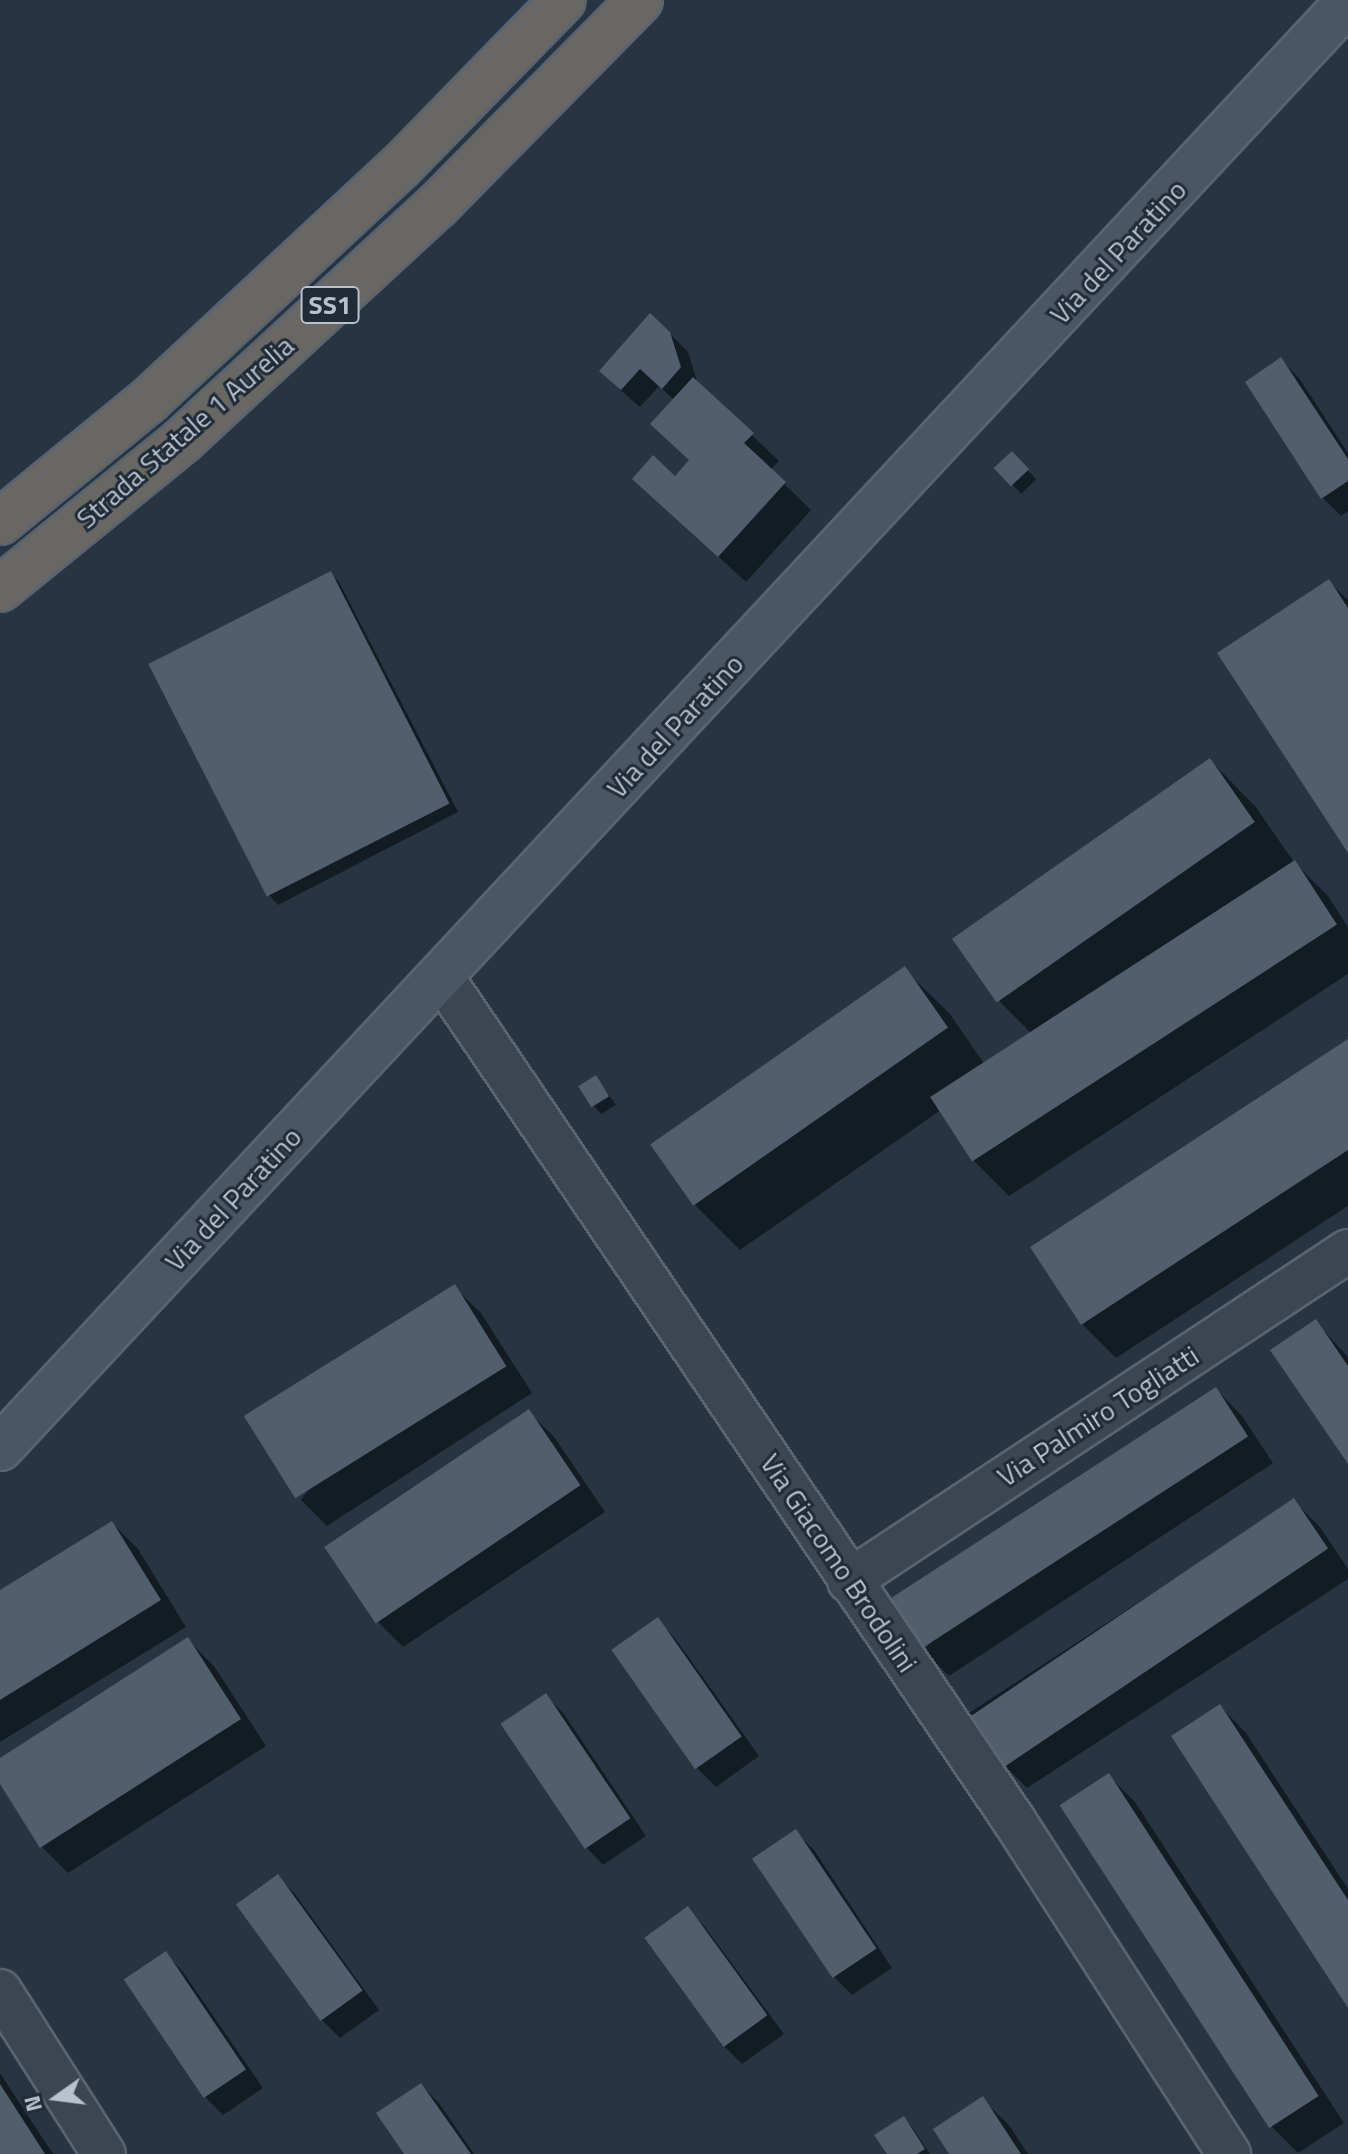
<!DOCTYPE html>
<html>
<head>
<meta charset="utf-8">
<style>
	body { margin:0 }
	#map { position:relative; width:1348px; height:2154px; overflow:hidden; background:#273542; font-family:"Titillium Web",sans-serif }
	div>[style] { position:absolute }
	.shadow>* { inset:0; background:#0007; transform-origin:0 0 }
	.building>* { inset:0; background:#505e6d; transform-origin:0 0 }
	.roads { filter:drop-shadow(2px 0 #59646f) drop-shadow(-2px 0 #59646f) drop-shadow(0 2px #59646f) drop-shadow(0 -2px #59646f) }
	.minor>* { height:42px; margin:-21px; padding:0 21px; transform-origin:21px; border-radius:21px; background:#3b4652 }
	.secondary>* { height:44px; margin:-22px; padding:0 22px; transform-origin:22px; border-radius:22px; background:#495664 }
	.trunk>* { height:44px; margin:-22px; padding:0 22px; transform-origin:22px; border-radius:22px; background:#686764 }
	span { translate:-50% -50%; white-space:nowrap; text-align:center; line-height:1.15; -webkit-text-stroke:6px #202b37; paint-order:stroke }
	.shield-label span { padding:2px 6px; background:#202b37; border:2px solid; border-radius:6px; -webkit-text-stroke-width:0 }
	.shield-label { font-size:26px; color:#b8c1cc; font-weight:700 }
	.street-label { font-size:28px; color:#b8c1cc }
	.north { position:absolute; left:16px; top:2058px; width:80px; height:80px; -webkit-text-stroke:6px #202b37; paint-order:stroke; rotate:256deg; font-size:22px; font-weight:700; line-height:32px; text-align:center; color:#b8c1cc }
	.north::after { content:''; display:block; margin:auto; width:28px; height:36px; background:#b8c1cc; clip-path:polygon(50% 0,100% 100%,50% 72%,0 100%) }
</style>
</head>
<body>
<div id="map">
	<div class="shadow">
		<i style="clip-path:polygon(669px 333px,688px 352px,698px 384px,779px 461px,770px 470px,811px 510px,746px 582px,662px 505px,675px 478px,690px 461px,674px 400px,659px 386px,640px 407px,619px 389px)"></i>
		<i style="clip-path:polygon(1281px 360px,1299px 378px,1348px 453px,1348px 511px,1341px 516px,1323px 498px,1248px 382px)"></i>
		<i style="left:1012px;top:454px;width:35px;height:21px;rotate:46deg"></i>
		<i style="clip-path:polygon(330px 573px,339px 582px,458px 812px,278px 905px,270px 896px,151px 666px)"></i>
		<i style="clip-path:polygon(1329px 582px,1348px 600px,1348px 849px)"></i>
		<i style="clip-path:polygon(1210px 760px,1255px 806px,1294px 862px,1328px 896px,1348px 927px,1348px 974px,1009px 1196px,975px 1162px,941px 1110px,740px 1250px,695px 1205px,653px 1144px,904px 969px,950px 1014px,985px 1065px,1032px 1034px,999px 1001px)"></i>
		<i style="clip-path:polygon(1348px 1042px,1348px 1206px,1116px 1358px,1082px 1324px)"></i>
		<i style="clip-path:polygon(596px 1077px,616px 1105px,601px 1114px,593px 1105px)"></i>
		<i style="clip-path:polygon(454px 1287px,481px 1313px,532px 1393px,327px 1526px,301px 1500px)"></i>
		<i style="clip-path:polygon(1316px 1322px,1348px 1357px,1348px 1460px)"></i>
		<i style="clip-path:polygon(1216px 1389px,1242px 1416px,1273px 1463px,949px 1676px,923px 1650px)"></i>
		<i style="clip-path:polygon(529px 1412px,555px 1438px,605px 1512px,403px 1647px,377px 1621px)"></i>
		<i style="clip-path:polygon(1294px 1501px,1320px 1527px,1348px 1569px,1348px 1579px,1027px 1788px,1001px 1762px,969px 1713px)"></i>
		<i style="clip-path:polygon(112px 1523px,138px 1549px,186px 1627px,0 1742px,0 1592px)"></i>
		<i style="clip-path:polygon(657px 1620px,675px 1638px,759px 1756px,716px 1787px,698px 1769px)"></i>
		<i style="clip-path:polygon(188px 1640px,214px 1666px,266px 1746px,68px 1873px,42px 1847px,0 1781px,0 1760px)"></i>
		<i style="clip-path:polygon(546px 1696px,564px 1714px,646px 1836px,603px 1865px,586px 1847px)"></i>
		<i style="clip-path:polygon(1220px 1706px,1246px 1733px,1348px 1889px,1348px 2004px)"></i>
		<i style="clip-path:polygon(1109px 1776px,1135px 1802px,1344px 2123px,1298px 2153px,1272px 2127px,1063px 1806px)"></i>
		<i style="clip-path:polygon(796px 1832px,814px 1850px,892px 1968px,852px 1995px,834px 1977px,755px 1859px)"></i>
		<i style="clip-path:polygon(277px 1876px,295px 1894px,379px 2010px,340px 2038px,322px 2020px)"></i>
		<i style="clip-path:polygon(687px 1909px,705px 1927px,784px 2034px,742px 2064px,724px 2046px,647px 1939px)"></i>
		<i style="clip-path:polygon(166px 1954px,183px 1972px,263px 2088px,223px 2115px,205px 2097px)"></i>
		<i style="clip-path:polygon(0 2073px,53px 2154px,0 2154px)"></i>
		<i style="clip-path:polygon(421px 2085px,439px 2103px,474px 2154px,407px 2154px)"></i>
		<i style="clip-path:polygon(982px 2099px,1009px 2125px,1028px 2154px,952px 2154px)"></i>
		<i style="clip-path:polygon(903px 2119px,912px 2127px,930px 2154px,889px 2154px)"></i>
	</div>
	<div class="building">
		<i style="clip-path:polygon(650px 313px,670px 332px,681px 367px,662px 389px,640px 369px,621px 390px,599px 371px)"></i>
		<i style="clip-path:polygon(1281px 357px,1348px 459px,1348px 481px,1321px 499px,1245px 382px)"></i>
		<i style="clip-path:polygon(693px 377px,754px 433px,744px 443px,786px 482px,718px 557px,632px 479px,653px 455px,675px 476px,689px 460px,650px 424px)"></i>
		<i style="left:1012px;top:451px;width:25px;height:25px;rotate:47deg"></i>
		<i style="left:331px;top:571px;width:261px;height:205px;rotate:63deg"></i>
		<i style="clip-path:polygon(1329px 579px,1348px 608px,1348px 853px,1217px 653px)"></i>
		<i style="left:1210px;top:758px;width:78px;height:315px;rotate:55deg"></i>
		<i style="left:1295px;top:860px;width:77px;height:435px;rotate:57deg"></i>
		<i style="left:905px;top:966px;width:75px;height:311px;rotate:55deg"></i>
		<i style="clip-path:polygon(1348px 1039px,1348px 1150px,1081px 1325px,1030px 1247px)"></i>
		<i style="left:596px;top:1075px;width:25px;height:21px;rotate:58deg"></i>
		<i style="left:455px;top:1284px;width:97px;height:249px;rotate:58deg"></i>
		<i style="clip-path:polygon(1316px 1319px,1348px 1366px,1348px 1464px,1270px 1350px)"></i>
		<i style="left:1216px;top:1387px;width:59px;height:392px;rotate:57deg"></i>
		<i style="left:529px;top:1409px;width:92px;height:247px;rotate:56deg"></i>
		<i style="left:1294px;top:1498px;width:61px;height:392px;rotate:56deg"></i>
		<i style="clip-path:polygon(112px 1521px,161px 1600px,0 1700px,0 1590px)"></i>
		<i style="left:658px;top:1617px;width:146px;height:57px;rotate:55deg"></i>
		<i style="clip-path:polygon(188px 1637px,241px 1719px,40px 1848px,0 1784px,0 1758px)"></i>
		<i style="left:546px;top:1693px;width:151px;height:55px;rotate:56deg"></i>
		<i style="clip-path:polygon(1220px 1704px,1348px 1900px,1348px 2008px,1171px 1736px)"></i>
		<i style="left:1109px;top:1773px;width:385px;height:59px;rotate:57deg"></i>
		<i style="left:796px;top:1829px;width:144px;height:53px;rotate:56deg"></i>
		<i style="left:278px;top:1874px;width:144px;height:52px;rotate:54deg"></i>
		<i style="left:688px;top:1906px;width:135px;height:54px;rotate:54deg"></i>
		<i style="left:166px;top:1951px;width:143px;height:51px;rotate:56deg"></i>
		<i style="clip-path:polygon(421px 2083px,471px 2154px,404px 2154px,376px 2113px)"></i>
		<i style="clip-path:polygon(0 2084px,45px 2154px,0 2154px)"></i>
		<i style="clip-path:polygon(983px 2096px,1021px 2154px,949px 2154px,933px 2129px)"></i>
		<i style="clip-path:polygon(904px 2116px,925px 2149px,917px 2154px,887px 2154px,874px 2135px)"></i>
	</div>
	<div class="roads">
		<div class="minor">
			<i style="left:441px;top:976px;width:1022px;rotate:55.84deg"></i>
			<i style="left:1015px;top:1822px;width:395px;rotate:57.2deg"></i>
			<i style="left:849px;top:1581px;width:598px;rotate:-33.48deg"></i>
			<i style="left:0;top:1991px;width:193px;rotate:57.5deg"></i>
		</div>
		<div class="secondary">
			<i style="left:0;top:1448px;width:1977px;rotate:-47.01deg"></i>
		</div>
		<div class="trunk">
			<i style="left:0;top:522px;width:193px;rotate:-39.3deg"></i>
			<i style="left:149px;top:400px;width:342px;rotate:-42.9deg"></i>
			<i style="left:400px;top:167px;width:233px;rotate:-45.7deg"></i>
			<i style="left:0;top:589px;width:235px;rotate:-39.1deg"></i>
			<i style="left:182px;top:441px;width:347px;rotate:-42.7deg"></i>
			<i style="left:437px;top:206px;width:289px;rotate:-45.4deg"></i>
		</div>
	</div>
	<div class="shield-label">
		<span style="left:330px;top:305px">SS1</span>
	</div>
	<div class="street-label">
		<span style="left:1118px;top:252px;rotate:-47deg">Via del Paratino</span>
		<span style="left:185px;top:432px;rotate:-41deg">Strada Statale 1 Aurelia</span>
		<span style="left:675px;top:726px;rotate:-47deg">Via del Paratino</span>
		<span style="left:233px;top:1199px;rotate:-47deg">Via del Paratino</span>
		<span style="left:1098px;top:1416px;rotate:-33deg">Via Palmiro Togliatti</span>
		<span style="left:839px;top:1563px;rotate:56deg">Via Giacomo Brodolini</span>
	</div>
	<div class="north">N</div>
</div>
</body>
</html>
